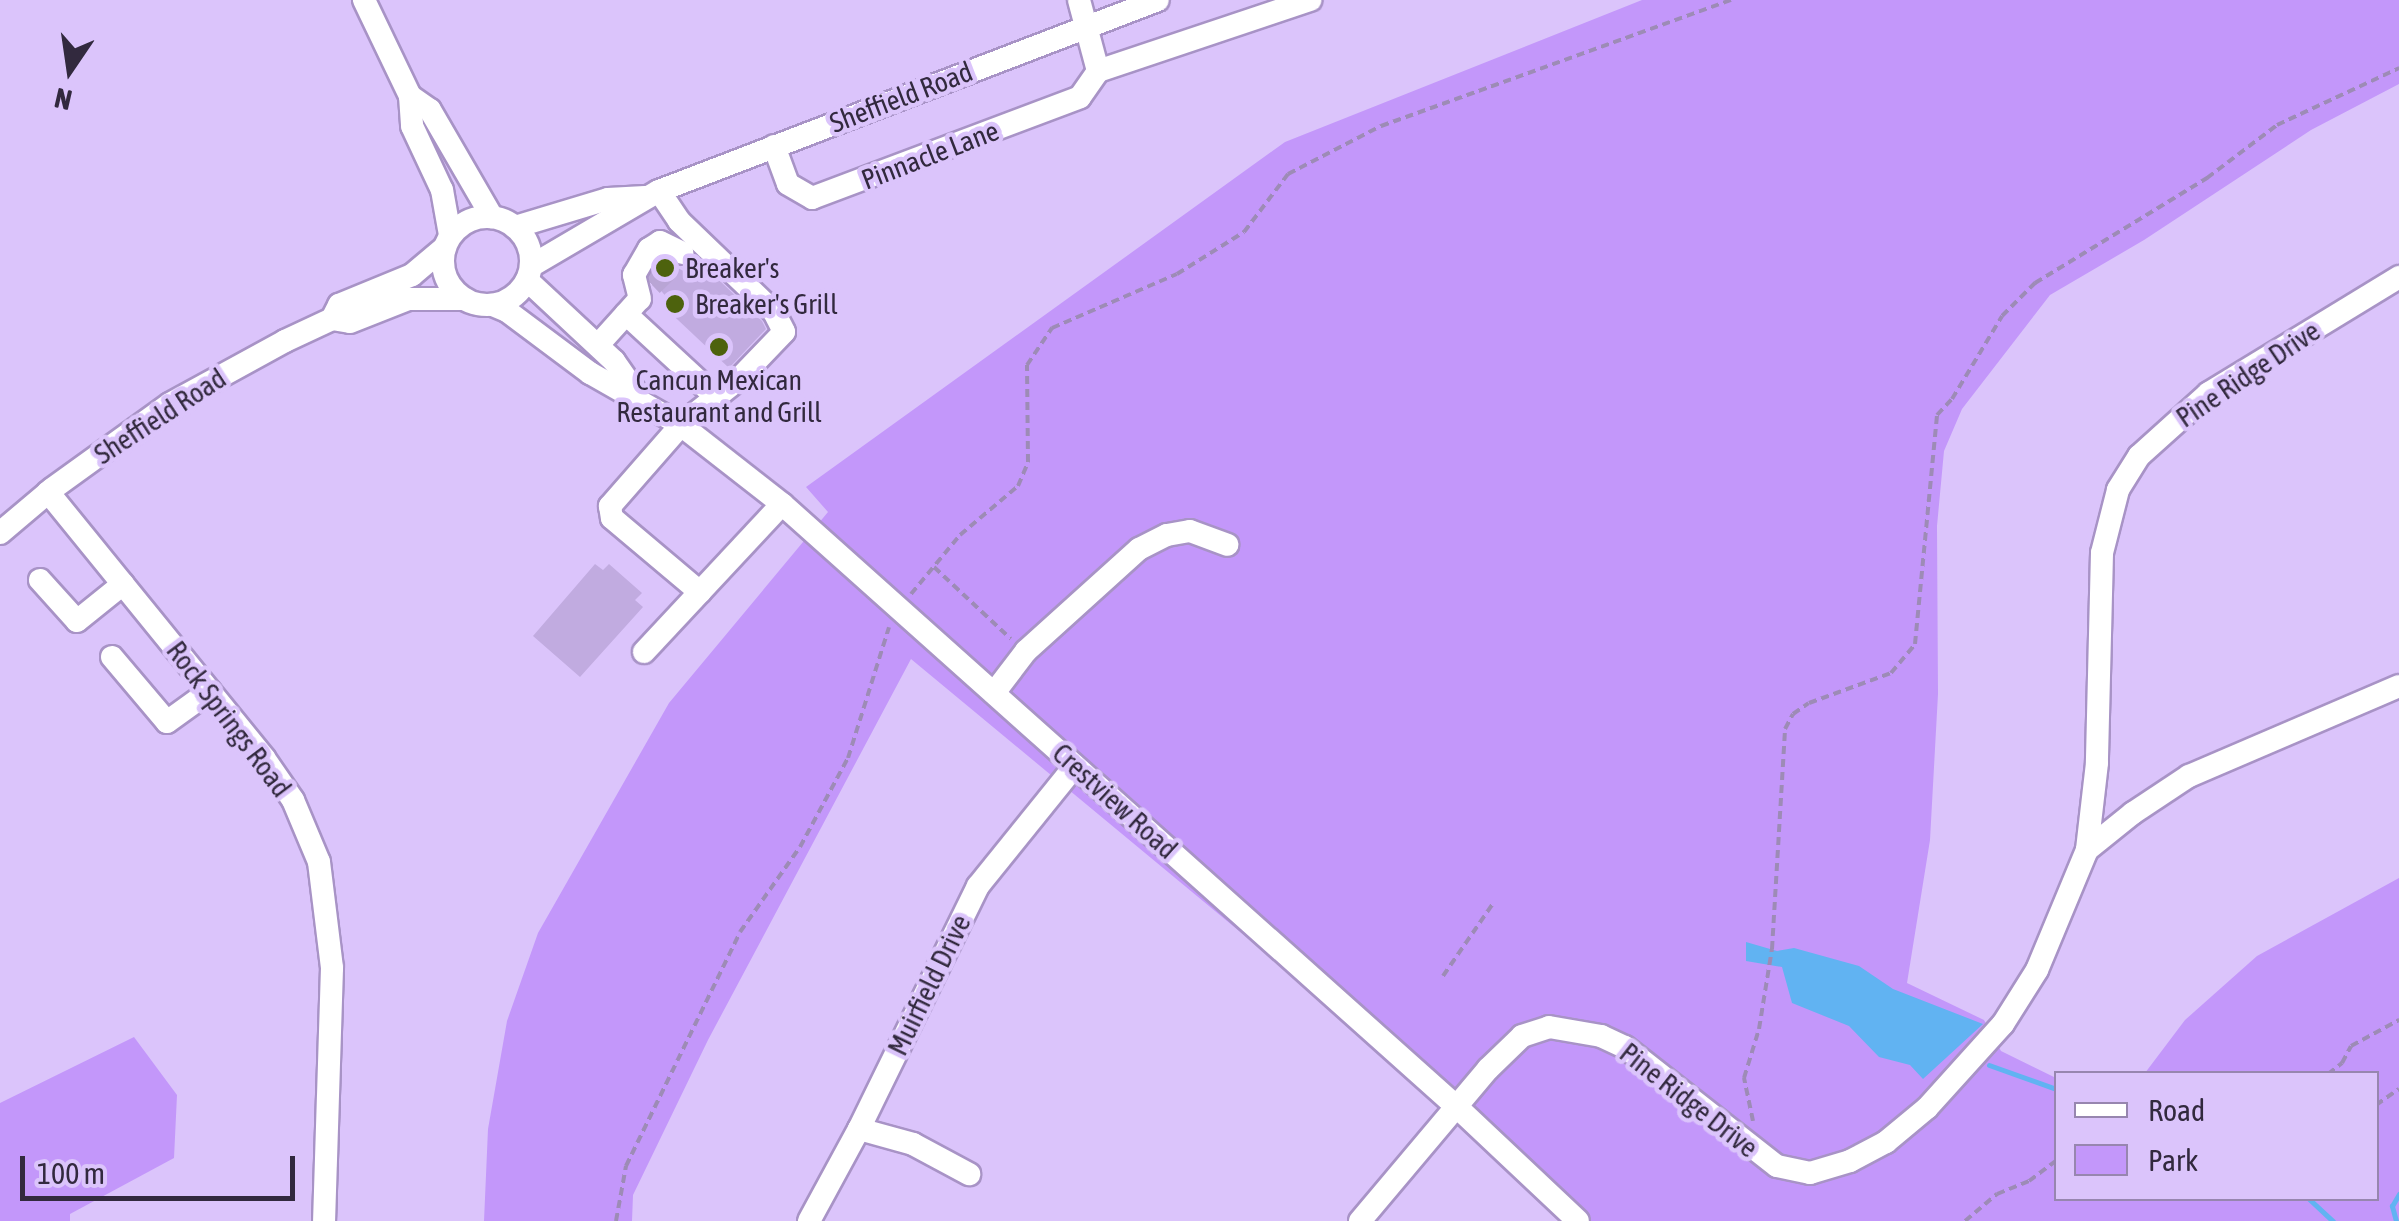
<!DOCTYPE html>
<html>
<head>
<meta charset="utf-8">
<style>
	body { margin:0 }
	#map { position:relative; width:2399px; height:1221px; overflow:hidden; background:#dbc4fb; font-family:"Asap Condensed",sans-serif }
	div>[style] { position:absolute }
	.green>* { inset:0; background:#c397fa }
	.water>* { inset:0; background:#61b3f2 }
	.stream>* { height:5px; margin:-2.5px; padding:0 2.5px; transform-origin:2.5px; border-radius:2.5px; background:#61b3f2 }
	.building>* { inset:0; background:#c1abe0 }
	.minor-tunnel>* { height:22px; margin-top:-11px; transform-origin:0; background:repeating-linear-gradient(90deg,#b9a5d5 0 22px,transparent 0 33px) }
	.path>* { height:4px; margin-top:-2px; transform-origin:0; background:repeating-linear-gradient(90deg,#9d8bb6 0 8px,transparent 0 13px) }
	.roads { filter:drop-shadow(2px 0 #a893c6) drop-shadow(-2px 0 #a893c6) drop-shadow(0 2px #a893c6) drop-shadow(0 -2px #a893c6) }
	.minor>* { height:22px; margin:-11px; padding:0 11px; transform-origin:11px; border-radius:11px; background:#fff }
	.minor>.ring { margin:-11px; padding:0; box-sizing:content-box; background:none; border:22px solid #fff; border-radius:50% }
	.dots>* { width:28px; height:28px; translate:-50% -50%; box-sizing:border-box; border:5px solid #dbc4fb; border-radius:50% }
	span { translate:-50% -50%; white-space:nowrap; text-align:center; line-height:1.15; -webkit-text-stroke:9px #dbc4fb; paint-order:stroke }
	.street-label { font-size:28px; color:#32293e }
	.poi-label { font-size:28px; color:#32293e }
	.left { translate:0 -50%; text-align:left }
	.legend { position:absolute; left:2054px; top:1071px; width:325px; height:130px; box-sizing:border-box; background:#dbc4fb; border:2px solid #9786af; margin:0; padding:12px 18px; list-style:none; font-size:30px; color:#32293e }
	.legend li { display:flex; align-items:center; gap:20px; height:50px }
	.legend b { width:50px; border:2px solid #9786af }
	.north { position:absolute; left:20px; top:20px; width:100px; height:100px; -webkit-text-stroke:8px #dbc4fb; paint-order:stroke; rotate:193deg; font-size:28px; font-weight:700; line-height:40px; text-align:center; color:#32293e }
	.north::after { content:''; display:block; margin:auto; width:35px; height:45px; background:#32293e; clip-path:polygon(50% 0,100% 100%,50% 72%,0 100%) }
	.scale { position:absolute; left:20px; top:1156px; width:275px; height:45px; box-sizing:border-box; border:5px solid #32293e; border-top:0; padding-left:12px; font-size:30px; line-height:35px; white-space:nowrap; color:#32293e; -webkit-text-stroke:8px #dbc4fb; paint-order:stroke }
</style>
</head>
<body>
<div id="map">
	<div class="green">
		<i style="clip-path:polygon(1642px 0,2399px 0,2399px 84px,2311px 130px,2144px 240px,2050px 295px,1962px 409px,1944px 451px,1937px 526px,1938px 694px,1930px 840px,1907px 983px,1984px 1020px,2001px 1051px,2056px 1078px,2056px 1198px,2376px 1198px,2376px 1074px,2145px 1073px,2185px 1020px,2257px 956px,2399px 878px,2399px 1221px,1563px 1221px,1303px 984px,911px 659px,708px 1040px,633px 1195px,632px 1221px,484px 1221px,488px 1129px,507px 1021px,538px 933px,669px 703px,828px 512px,806px 487px,1285px 142px)"></i>
		<i style="clip-path:polygon(134px 1037px,177px 1095px,174px 1158px,70px 1214px,70px 1221px,0 1221px,0 1103px)"></i>
	</div>
	<div class="water">
		<i style="clip-path:polygon(1746px 942px,1777px 951px,1794px 948px,1859px 966px,1893px 989px,1983px 1024px,1923px 1079px,1910px 1065px,1879px 1057px,1849px 1026px,1792px 1003px,1782px 967px,1746px 961px)"></i>
	</div>
	<div class="stream">
		<i style="left:1989px;top:1065px;width:71px;rotate:19.7deg"></i>
		<i style="left:2308px;top:1198px;width:34px;rotate:43deg"></i>
		<i style="left:2396px;top:1221px;width:16px;rotate:-105deg"></i>
		<i style="left:2392px;top:1206px;width:14px;rotate:-60deg"></i>
	</div>
	<div class="building">
		<i style="clip-path:polygon(661px 259px,689px 274px,701px 263px,762px 321px,766px 329px,729px 368px,661px 304px,667px 298px,650px 277px)"></i>
		<i style="clip-path:polygon(595px 564px,603px 570px,609px 564px,642px 593px,635px 600px,643px 607px,580px 677px,533px 636px)"></i>
	</div>
	<div class="minor-tunnel">
		<i style="left:652px;top:285px;width:33px;rotate:-44deg"></i>
	</div>
	<div class="path">
		<i style="left:934px;top:567px;width:105px;rotate:43.1deg"></i>
		<i style="left:911px;top:594px;width:77px;rotate:-50.3deg"></i>
		<i style="left:960px;top:535px;width:76px;rotate:-40.2deg"></i>
		<i style="left:1018px;top:486px;width:26px;rotate:-67deg"></i>
		<i style="left:1028px;top:462px;width:97px;rotate:-90.6deg"></i>
		<i style="left:1027px;top:365px;width:45px;rotate:-56deg"></i>
		<i style="left:1052px;top:328px;width:136px;rotate:-23.4deg"></i>
		<i style="left:1177px;top:274px;width:79px;rotate:-32.1deg"></i>
		<i style="left:1244px;top:232px;width:73px;rotate:-52.8deg"></i>
		<i style="left:1288px;top:174px;width:105px;rotate:-27.3deg"></i>
		<i style="left:1381px;top:126px;width:372px;rotate:-19.8deg"></i>
		<i style="left:1443px;top:976px;width:90px;rotate:-55.4deg"></i>
		<i style="left:2328px;top:1074px;width:18px;rotate:-38deg"></i>
		<i style="left:2342px;top:1063px;width:19px;rotate:-62deg"></i>
		<i style="left:2351px;top:1046px;width:55px;rotate:-28.4deg"></i>
		<i style="left:2376px;top:1105px;width:28px;rotate:-35deg"></i>
		<i style="left:1753px;top:1121px;width:44px;rotate:-101.8deg"></i>
		<i style="left:1744px;top:1078px;width:51px;rotate:-73deg"></i>
		<i style="left:1759px;top:1029px;width:81px;rotate:-80.8deg"></i>
		<i style="left:1772px;top:949px;width:220px;rotate:-86.6deg"></i>
		<i style="left:1785px;top:729px;width:17px;rotate:-62deg"></i>
		<i style="left:1793px;top:714px;width:19px;rotate:-35deg"></i>
		<i style="left:1809px;top:703px;width:87px;rotate:-20.1deg"></i>
		<i style="left:1891px;top:673px;width:38px;rotate:-50deg"></i>
		<i style="left:1915px;top:644px;width:230px;rotate:-84.5deg"></i>
		<i style="left:1937px;top:415px;width:22px;rotate:-47deg"></i>
		<i style="left:1952px;top:399px;width:97px;rotate:-58.9deg"></i>
		<i style="left:2002px;top:316px;width:47px;rotate:-45deg"></i>
		<i style="left:2035px;top:283px;width:202px;rotate:-31.4deg"></i>
		<i style="left:2207px;top:178px;width:88px;rotate:-37.1deg"></i>
		<i style="left:2277px;top:125px;width:135px;rotate:-25deg"></i>
		<i style="left:616px;top:1221px;width:56px;rotate:-79.7deg"></i>
		<i style="left:626px;top:1166px;width:260px;rotate:-64deg"></i>
		<i style="left:740px;top:932px;width:104px;rotate:-54.8deg"></i>
		<i style="left:800px;top:847px;width:101px;rotate:-61.7deg"></i>
		<i style="left:848px;top:758px;width:137px;rotate:-72.6deg"></i>
		<i style="left:1965px;top:1221px;width:42px;rotate:-40.2deg"></i>
		<i style="left:1997px;top:1194px;width:35px;rotate:-22deg"></i>
		<i style="left:2029px;top:1181px;width:34px;rotate:-37deg"></i>
	</div>
	<div class="roads">
		<div class="minor">
			<i style="left:364px;top:0;width:106px;rotate:64.4deg"></i>
			<i style="left:410px;top:96px;width:30px;rotate:86deg"></i>
			<i style="left:412px;top:126px;width:71px;rotate:64.9deg"></i>
			<i style="left:442px;top:190px;width:46px;rotate:79.9deg"></i>
			<i style="left:1098px;top:71px;width:224px;rotate:-18.5deg"></i>
			<i style="left:410px;top:96px;width:24px;rotate:35deg"></i>
			<i style="left:430px;top:110px;width:124px;rotate:59.9deg"></i>
			<i style="left:774px;top:146px;width:40px;rotate:69.8deg"></i>
			<i style="left:788px;top:184px;width:28px;rotate:30deg"></i>
			<i style="left:812px;top:198px;width:286px;rotate:-20.6deg"></i>
			<i style="left:1080px;top:97px;width:32px;rotate:-55deg"></i>
			<i style="left:1098px;top:71px;width:73px;rotate:-105deg"></i>
			<i style="left:659px;top:191px;width:36px;rotate:56deg"></i>
			<i style="left:679px;top:221px;width:132px;rotate:43.8deg"></i>
			<i style="left:774px;top:312px;width:22px;rotate:63deg"></i>
			<i style="left:784px;top:332px;width:65px;rotate:133.8deg"></i>
			<i style="left:739px;top:379px;width:74px;rotate:141.6deg"></i>
			<i style="left:681px;top:425px;width:108px;rotate:131.2deg"></i>
			<i style="left:610px;top:506px;width:12px;rotate:81deg"></i>
			<i style="left:612px;top:518px;width:115px;rotate:40.1deg"></i>
			<i class="ring" style="left:443px;top:217px;width:66px;height:66px"></i>
			<i style="left:515px;top:227px;width:97px;rotate:-16.8deg"></i>
			<i style="left:608px;top:199px;width:37px;rotate:-3deg"></i>
			<i style="left:531px;top:266px;width:148px;rotate:-30.4deg"></i>
			<i style="left:659px;top:191px;width:534px;rotate:-20.95deg"></i>
			<i style="left:2399px;top:277px;width:223px;rotate:148.6deg"></i>
			<i style="left:2209px;top:393px;width:94px;rotate:138deg"></i>
			<i style="left:2139px;top:456px;width:40px;rotate:122deg"></i>
			<i style="left:2118px;top:490px;width:65px;rotate:104.3deg"></i>
			<i style="left:2102px;top:553px;width:210px;rotate:91.4deg"></i>
			<i style="left:2097px;top:763px;width:88px;rotate:96.6deg"></i>
			<i style="left:2087px;top:850px;width:59px;rotate:-38.8deg"></i>
			<i style="left:2133px;top:813px;width:67px;rotate:-33.5deg"></i>
			<i style="left:2189px;top:776px;width:228px;rotate:-23.2deg"></i>
			<i style="left:527px;top:280px;width:119px;rotate:43deg"></i>
			<i style="left:614px;top:361px;width:40px;rotate:55.1deg"></i>
			<i style="left:640px;top:299px;width:25px;rotate:-104deg"></i>
			<i style="left:634px;top:275px;width:30px;rotate:-60deg"></i>
			<i style="left:649px;top:249px;width:13px;rotate:-32deg"></i>
			<i style="left:660px;top:242px;width:25px;rotate:26deg"></i>
			<i style="left:493px;top:305px;width:15px;rotate:23deg"></i>
			<i style="left:507px;top:311px;width:104px;rotate:36.8deg"></i>
			<i style="left:590px;top:373px;width:105px;rotate:29.7deg"></i>
			<i style="left:681px;top:425px;width:128px;rotate:38deg"></i>
			<i style="left:782px;top:504px;width:905px;rotate:41.78deg"></i>
			<i style="left:1457px;top:1107px;width:166px;rotate:43.3deg"></i>
			<i style="left:626px;top:314px;width:122px;rotate:42.7deg"></i>
			<i style="left:332px;top:319px;width:16px;rotate:-63deg"></i>
			<i style="left:339px;top:305px;width:79px;rotate:-22.3deg"></i>
			<i style="left:412px;top:275px;width:42px;rotate:-40.2deg"></i>
			<i style="left:598px;top:345px;width:57px;rotate:-47.9deg"></i>
			<i style="left:48px;top:492px;width:343px;rotate:50.9deg"></i>
			<i style="left:264px;top:758px;width:51px;rotate:55.4deg"></i>
			<i style="left:293px;top:800px;width:67px;rotate:67.2deg"></i>
			<i style="left:319px;top:862px;width:107px;rotate:83deg"></i>
			<i style="left:332px;top:968px;width:253px;rotate:91.8deg"></i>
			<i style="left:0;top:533px;width:68px;rotate:-40.2deg"></i>
			<i style="left:52px;top:489px;width:145px;rotate:-35.8deg"></i>
			<i style="left:170px;top:404px;width:131px;rotate:-28.7deg"></i>
			<i style="left:285px;top:341px;width:52px;rotate:-25.1deg"></i>
			<i style="left:332px;top:319px;width:18px;rotate:9deg"></i>
			<i style="left:350px;top:322px;width:62px;rotate:-21.6deg"></i>
			<i style="left:408px;top:299px;width:56px"></i>
			<i style="left:40px;top:580px;width:55px;rotate:47.9deg"></i>
			<i style="left:77px;top:621px;width:59px;rotate:-38.8deg"></i>
			<i style="left:644px;top:652px;width:202px;rotate:-47deg"></i>
			<i style="left:112px;top:657px;width:85px;rotate:49.8deg"></i>
			<i style="left:167px;top:722px;width:53px;rotate:-35.8deg"></i>
			<i style="left:994px;top:693px;width:53px;rotate:-52.7deg"></i>
			<i style="left:1026px;top:651px;width:152px;rotate:-42.1deg"></i>
			<i style="left:1139px;top:549px;width:31px;rotate:-27deg"></i>
			<i style="left:1167px;top:535px;width:23px;rotate:-10deg"></i>
			<i style="left:1190px;top:531px;width:40px;rotate:20.2deg"></i>
			<i style="left:859px;top:1129px;width:56px;rotate:15.5deg"></i>
			<i style="left:913px;top:1144px;width:64px;rotate:28.2deg"></i>
			<i style="left:809px;top:1221px;width:105px;rotate:-61.5deg"></i>
			<i style="left:859px;top:1129px;width:271px;rotate:-63.9deg"></i>
			<i style="left:978px;top:886px;width:154px;rotate:-51.1deg"></i>
			<i style="left:1360px;top:1221px;width:199px;rotate:-49.9deg"></i>
			<i style="left:1488px;top:1069px;width:47px;rotate:-44.1deg"></i>
			<i style="left:1522px;top:1036px;width:28px;rotate:-18deg"></i>
			<i style="left:1549px;top:1027px;width:53px;rotate:9.8deg"></i>
			<i style="left:1601px;top:1036px;width:26px;rotate:25deg"></i>
			<i style="left:1625px;top:1047px;width:193px;rotate:38.1deg"></i>
			<i style="left:1777px;top:1166px;width:34px;rotate:12deg"></i>
			<i style="left:1810px;top:1173px;width:42px;rotate:-16.7deg"></i>
			<i style="left:1850px;top:1161px;width:41px;rotate:-27.8deg"></i>
			<i style="left:1886px;top:1142px;width:53px;rotate:-39.7deg"></i>
			<i style="left:1927px;top:1108px;width:113px;rotate:-47.9deg"></i>
			<i style="left:2003px;top:1024px;width:64px;rotate:-57.8deg"></i>
			<i style="left:2037px;top:970px;width:130px;rotate:-67.4deg"></i>
		</div>
	</div>
	<div class="dots">
		<i style="left:665px;top:268px;background:#4d620d"></i>
		<i style="left:675px;top:304px;background:#4d620d"></i>
		<i style="left:719px;top:347px;background:#4d620d"></i>
	</div>
	<div class="street-label">
		<span style="left:901px;top:97px;rotate:-21deg">Sheffield Road</span>
		<span style="left:930px;top:155px;rotate:-21deg">Pinnacle Lane</span>
		<span style="left:2248px;top:374px;rotate:-34deg">Pine Ridge Drive</span>
		<span style="left:160px;top:416px;rotate:-33deg">Sheffield Road</span>
		<span style="left:229px;top:719px;rotate:53deg">Rock Springs Road</span>
		<span style="left:1115px;top:801px;rotate:42deg">Crestview Road</span>
		<span style="left:929px;top:985px;rotate:-64deg">Muirfield Drive</span>
		<span style="left:1689px;top:1100px;rotate:38deg">Pine Ridge Drive</span>
	</div>
	<div class="poi-label">
		<span class="left" style="left:685px;top:268px">Breaker's</span>
		<span class="left" style="left:695px;top:304px">Breaker's Grill</span>
		<span style="left:719px;top:396px">Cancun Mexican<br>Restaurant and Grill</span>
	</div>
	<ul class="legend">
	<li><b style="height:12px;background:#fff"></b>Road</li>
	<li><b style="height:28px;background:#c397fa"></b>Park</li>
	</ul>
	<div class="north">N</div>
	<div class="scale">100 m</div>
</div>
</body>
</html>
